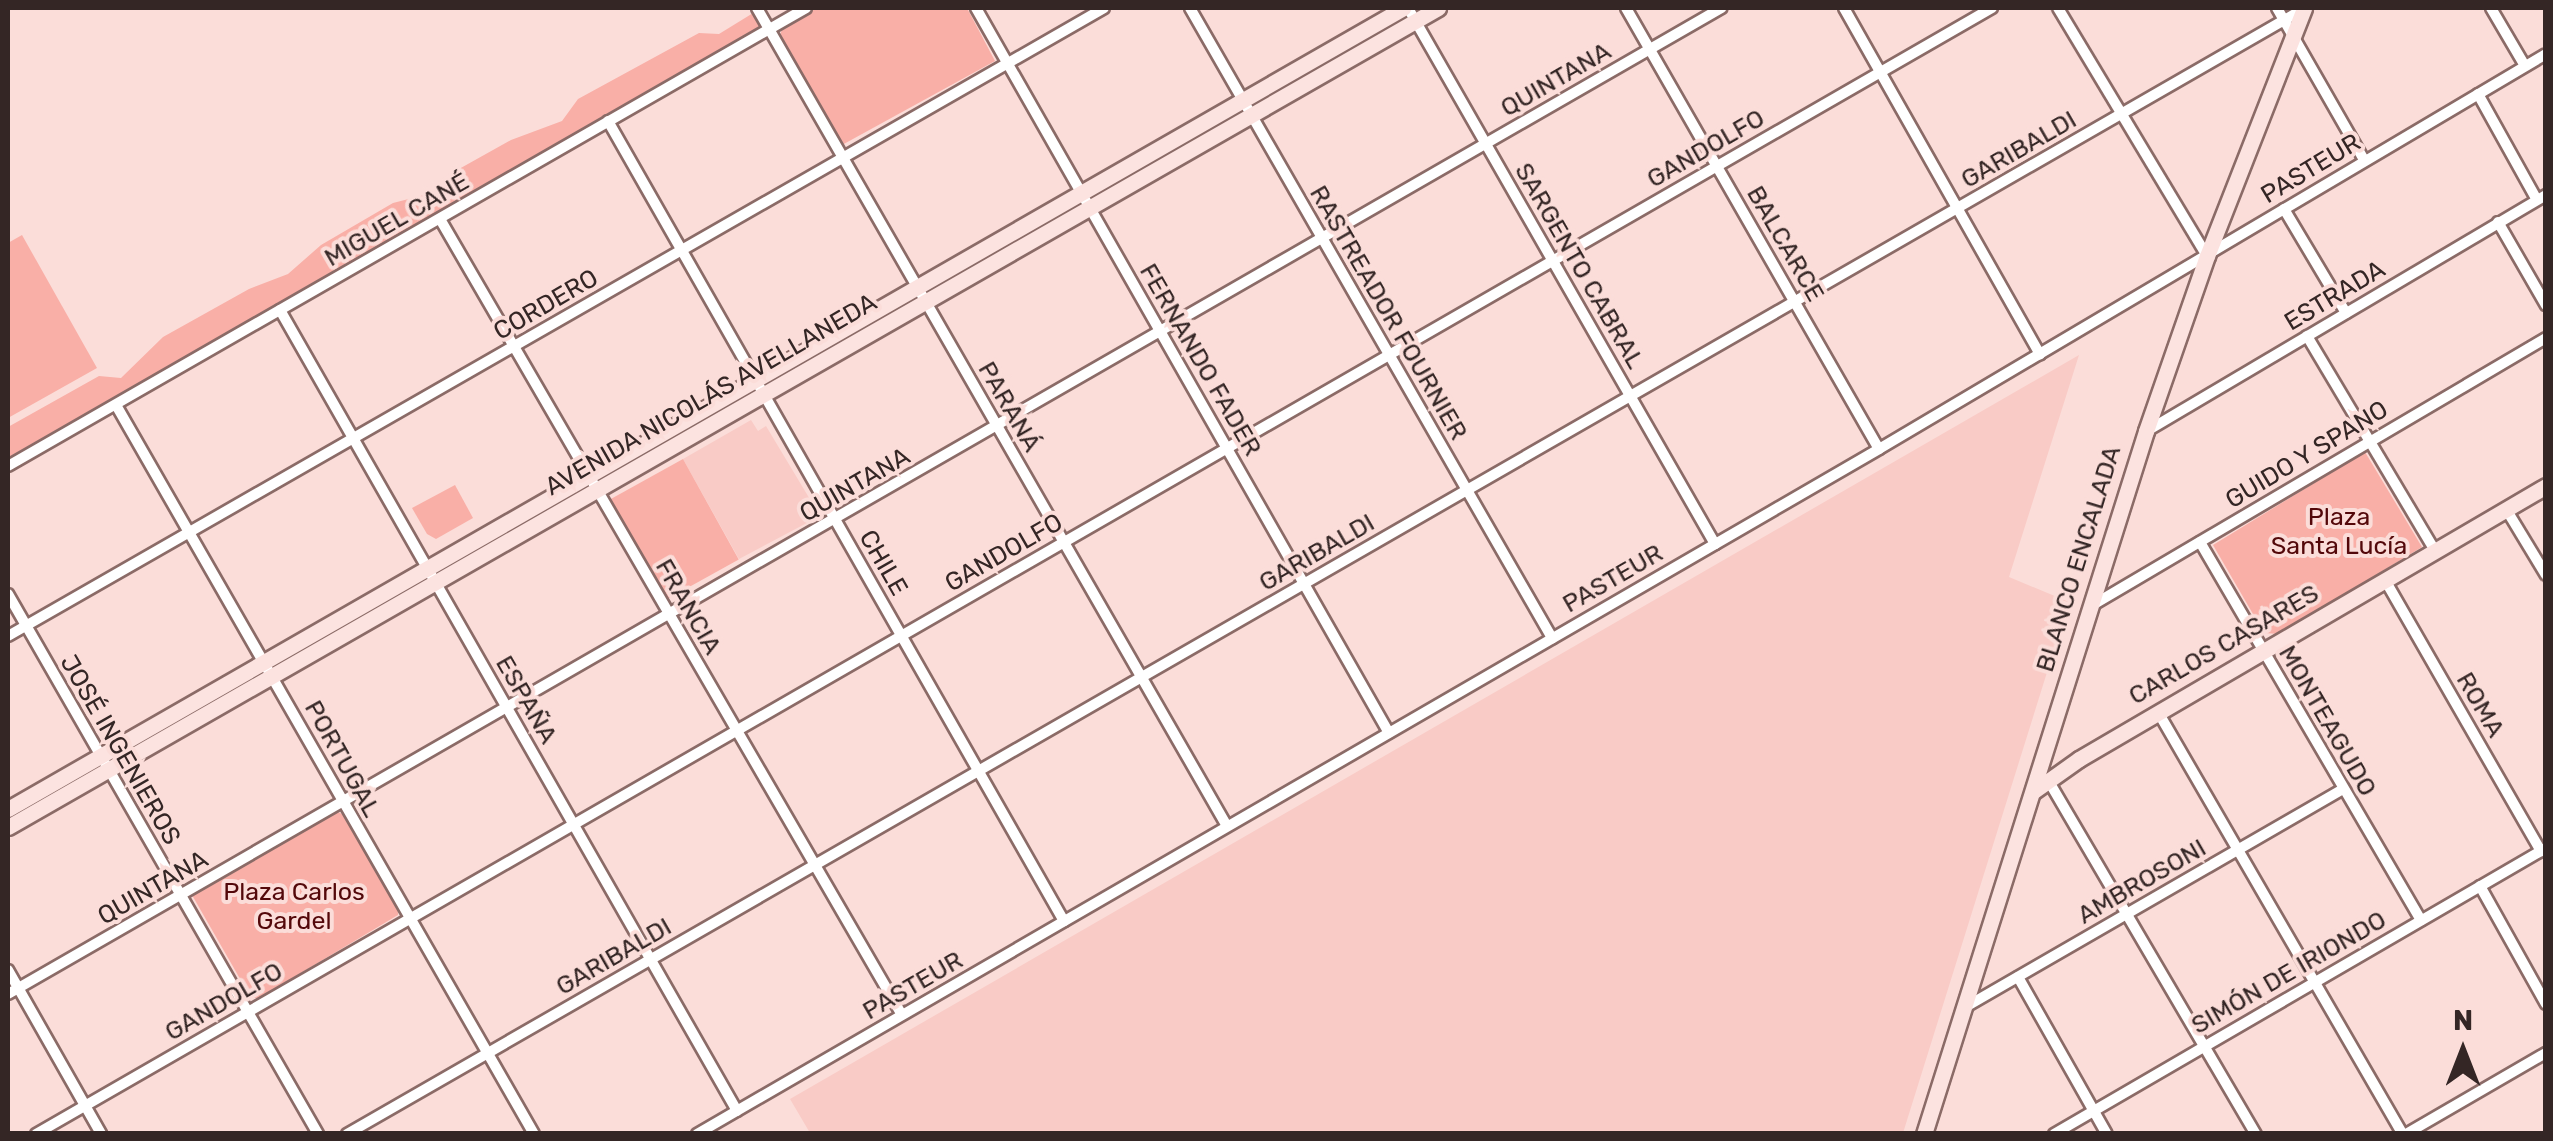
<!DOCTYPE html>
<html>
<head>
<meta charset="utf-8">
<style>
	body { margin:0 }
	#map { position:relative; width:2553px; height:1141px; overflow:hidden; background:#fbddd9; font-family:Rubik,sans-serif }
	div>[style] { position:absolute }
	.built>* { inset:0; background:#f9cbc6 }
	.green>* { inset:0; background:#f9afa7; transform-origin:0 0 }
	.roads { filter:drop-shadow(2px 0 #8b6b67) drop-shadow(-2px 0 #8b6b67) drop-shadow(0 2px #8b6b67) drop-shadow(0 -2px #8b6b67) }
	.street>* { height:10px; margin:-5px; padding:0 5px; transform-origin:5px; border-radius:5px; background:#fff }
	.secondary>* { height:15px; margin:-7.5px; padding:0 7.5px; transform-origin:7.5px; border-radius:7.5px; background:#fce3e0 }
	span { translate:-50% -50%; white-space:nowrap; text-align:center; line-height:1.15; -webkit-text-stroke:8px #fbddd9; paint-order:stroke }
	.street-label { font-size:25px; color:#342625 }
	.park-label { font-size:25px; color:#53080a }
	.frame { position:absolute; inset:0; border:10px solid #342625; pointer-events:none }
	.north { position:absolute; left:2413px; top:1001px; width:100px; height:100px; -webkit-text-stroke:8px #fbddd9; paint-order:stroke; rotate:0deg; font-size:28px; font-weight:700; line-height:40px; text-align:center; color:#342625 }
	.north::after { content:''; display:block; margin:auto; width:35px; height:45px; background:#342625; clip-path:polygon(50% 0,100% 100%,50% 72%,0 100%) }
</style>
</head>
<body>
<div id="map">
	<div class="built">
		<i style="clip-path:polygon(2079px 355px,2009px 577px,2069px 602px,1903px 1133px,810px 1133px,790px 1099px)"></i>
		<i style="clip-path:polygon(751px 420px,758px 431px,766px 426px,820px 516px,739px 559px,683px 459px)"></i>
	</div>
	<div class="green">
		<i style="clip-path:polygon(814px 8px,967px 8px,995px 61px,842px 145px,780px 36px,783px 25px)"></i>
		<i style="clip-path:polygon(758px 10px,768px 29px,8px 466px,8px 427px,99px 376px,121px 378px,163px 337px,249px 289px,288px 274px,321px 245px,393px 203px,432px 193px,459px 169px,511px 140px,562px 121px,578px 99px,699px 33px,719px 34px)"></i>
		<i style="clip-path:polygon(22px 235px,97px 368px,8px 418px,8px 243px)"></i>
		<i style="clip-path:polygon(2365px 452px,2422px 547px,2279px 634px,2264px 633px,2213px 545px)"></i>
		<i style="left:683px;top:459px;width:115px;height:83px;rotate:61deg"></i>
		<i style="clip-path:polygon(455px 485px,473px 518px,436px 539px,427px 534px,412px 508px)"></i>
		<i style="clip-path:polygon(338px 812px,346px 816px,398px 907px,398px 915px,259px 998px,251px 998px,192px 895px)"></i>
	</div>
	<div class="roads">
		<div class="street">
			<i style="left:757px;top:8px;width:943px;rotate:60.12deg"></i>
			<i style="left:976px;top:8px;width:834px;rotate:60.33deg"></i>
			<i style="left:1190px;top:8px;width:727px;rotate:60.12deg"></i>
			<i style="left:1408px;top:8px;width:618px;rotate:60.2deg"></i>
			<i style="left:1626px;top:8px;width:508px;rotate:60.16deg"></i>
			<i style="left:1844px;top:8px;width:398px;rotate:60.5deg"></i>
			<i style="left:2058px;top:8px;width:289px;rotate:59deg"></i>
			<i style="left:2277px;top:8px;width:175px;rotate:60.2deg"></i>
			<i style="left:2491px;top:8px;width:67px;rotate:59.6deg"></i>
			<i style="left:2478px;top:94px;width:121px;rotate:60.9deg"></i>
			<i style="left:608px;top:121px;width:921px;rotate:60.32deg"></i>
			<i style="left:2284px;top:209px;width:121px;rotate:59.2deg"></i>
			<i style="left:440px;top:219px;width:920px;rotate:59.87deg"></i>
			<i style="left:2498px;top:222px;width:96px;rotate:60deg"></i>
			<i style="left:280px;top:310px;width:922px;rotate:60.29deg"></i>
			<i style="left:2307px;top:336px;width:250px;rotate:59.2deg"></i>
			<i style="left:116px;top:405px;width:840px;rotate:60.17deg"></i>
			<i style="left:2147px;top:431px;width:464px;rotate:-30.6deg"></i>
			<i style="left:8px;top:466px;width:920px;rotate:-29.85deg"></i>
			<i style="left:2506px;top:509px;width:77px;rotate:58.8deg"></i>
			<i style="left:2200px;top:542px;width:438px;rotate:59.7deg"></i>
			<i style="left:2385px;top:580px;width:313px;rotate:60.1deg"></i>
			<i style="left:8px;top:594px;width:623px;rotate:60.14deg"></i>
			<i style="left:2091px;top:606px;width:528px;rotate:-30.5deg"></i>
			<i style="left:8px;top:636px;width:1263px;rotate:-29.81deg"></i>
			<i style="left:2158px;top:712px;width:488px;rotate:59.9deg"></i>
			<i style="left:2048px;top:780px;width:411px;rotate:59.6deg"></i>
			<i style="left:2480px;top:886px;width:135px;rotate:60.8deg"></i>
			<i style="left:8px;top:970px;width:189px;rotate:60.4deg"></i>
			<i style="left:2018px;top:977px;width:180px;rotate:60.5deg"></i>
			<i style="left:8px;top:994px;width:1977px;rotate:-29.92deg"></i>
			<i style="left:1962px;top:1009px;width:440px;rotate:-30deg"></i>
			<i style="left:36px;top:1134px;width:2257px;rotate:-29.93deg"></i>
			<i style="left:347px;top:1134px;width:2255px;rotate:-29.9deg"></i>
			<i style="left:697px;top:1134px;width:1366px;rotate:-30.09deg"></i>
			<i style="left:1879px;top:449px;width:775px;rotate:-30.63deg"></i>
			<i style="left:2054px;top:1134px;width:569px;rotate:-30.17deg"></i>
			<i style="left:2406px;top:1134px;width:162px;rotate:-30.1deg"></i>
		</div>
		<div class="secondary">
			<i style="left:2034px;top:791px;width:55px;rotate:-35.4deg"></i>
			<i style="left:2079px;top:759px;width:541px;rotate:-30.31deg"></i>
			<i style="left:8px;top:809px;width:1609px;rotate:-29.86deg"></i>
			<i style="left:8px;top:827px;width:1648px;rotate:-29.8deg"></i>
			<i style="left:1924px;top:1134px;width:737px;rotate:-72.47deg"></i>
			<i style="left:2146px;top:431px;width:185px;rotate:-70.8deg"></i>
			<i style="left:2207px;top:256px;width:266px;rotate:-68.6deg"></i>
		</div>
	</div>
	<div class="street-label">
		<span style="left:1556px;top:80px;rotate:-30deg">QUINTANA</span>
		<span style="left:1706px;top:149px;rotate:-30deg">GANDOLFO</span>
		<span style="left:2019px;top:150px;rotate:-30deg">GARIBALDI</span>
		<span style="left:2311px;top:169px;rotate:-31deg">PASTEUR</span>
		<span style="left:397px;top:220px;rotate:-30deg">MIGUEL CANÉ</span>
		<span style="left:1785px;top:244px;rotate:60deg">BALCARCE</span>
		<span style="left:1579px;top:266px;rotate:60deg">SARGENTO CABRAL</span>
		<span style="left:2335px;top:296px;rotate:-31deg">ESTRADA</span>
		<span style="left:546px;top:305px;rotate:-30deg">CORDERO</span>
		<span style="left:1388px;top:313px;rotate:60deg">RASTREADOR FOURNIER</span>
		<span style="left:1200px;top:360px;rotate:60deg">FERNANDO FADER</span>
		<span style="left:711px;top:395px;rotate:-30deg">AVENIDA NICOLÁS AVELLANEDA</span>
		<span style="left:1009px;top:407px;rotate:60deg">PARANÁ</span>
		<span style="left:2307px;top:455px;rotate:-31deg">GUIDO Y SPANO</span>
		<span style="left:855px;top:485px;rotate:-30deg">QUINTANA</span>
		<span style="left:1004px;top:553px;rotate:-30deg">GANDOLFO</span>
		<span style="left:1317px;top:553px;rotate:-30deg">GARIBALDI</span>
		<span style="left:2079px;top:559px;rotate:-73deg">BLANCO ENCALADA</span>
		<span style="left:883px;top:563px;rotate:60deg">CHILE</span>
		<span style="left:1613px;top:579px;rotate:-30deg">PASTEUR</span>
		<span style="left:688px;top:607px;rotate:60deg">FRANCIA</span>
		<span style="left:2224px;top:645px;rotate:-30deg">CARLOS CASARES</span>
		<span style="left:526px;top:700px;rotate:60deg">ESPAÑA</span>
		<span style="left:2480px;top:705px;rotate:60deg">ROMA</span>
		<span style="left:2327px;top:721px;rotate:60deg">MONTEAGUDO</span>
		<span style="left:120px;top:750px;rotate:60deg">JOSÉ INGENIEROS</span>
		<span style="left:342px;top:759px;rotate:61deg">PORTUGAL</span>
		<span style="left:2142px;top:882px;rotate:-30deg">AMBROSONI</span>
		<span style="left:153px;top:888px;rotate:-30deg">QUINTANA</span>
		<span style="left:614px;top:957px;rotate:-30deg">GARIBALDI</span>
		<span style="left:2289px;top:973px;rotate:-30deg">SIMÓN DE IRIONDO</span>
		<span style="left:913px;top:986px;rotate:-30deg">PASTEUR</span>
		<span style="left:224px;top:1002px;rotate:-30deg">GANDOLFO</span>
	</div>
	<div class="park-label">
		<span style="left:2339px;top:532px">Plaza<br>Santa Lucía</span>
		<span style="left:294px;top:907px">Plaza Carlos<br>Gardel</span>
	</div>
	<div class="frame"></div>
	<div class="north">N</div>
</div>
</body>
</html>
